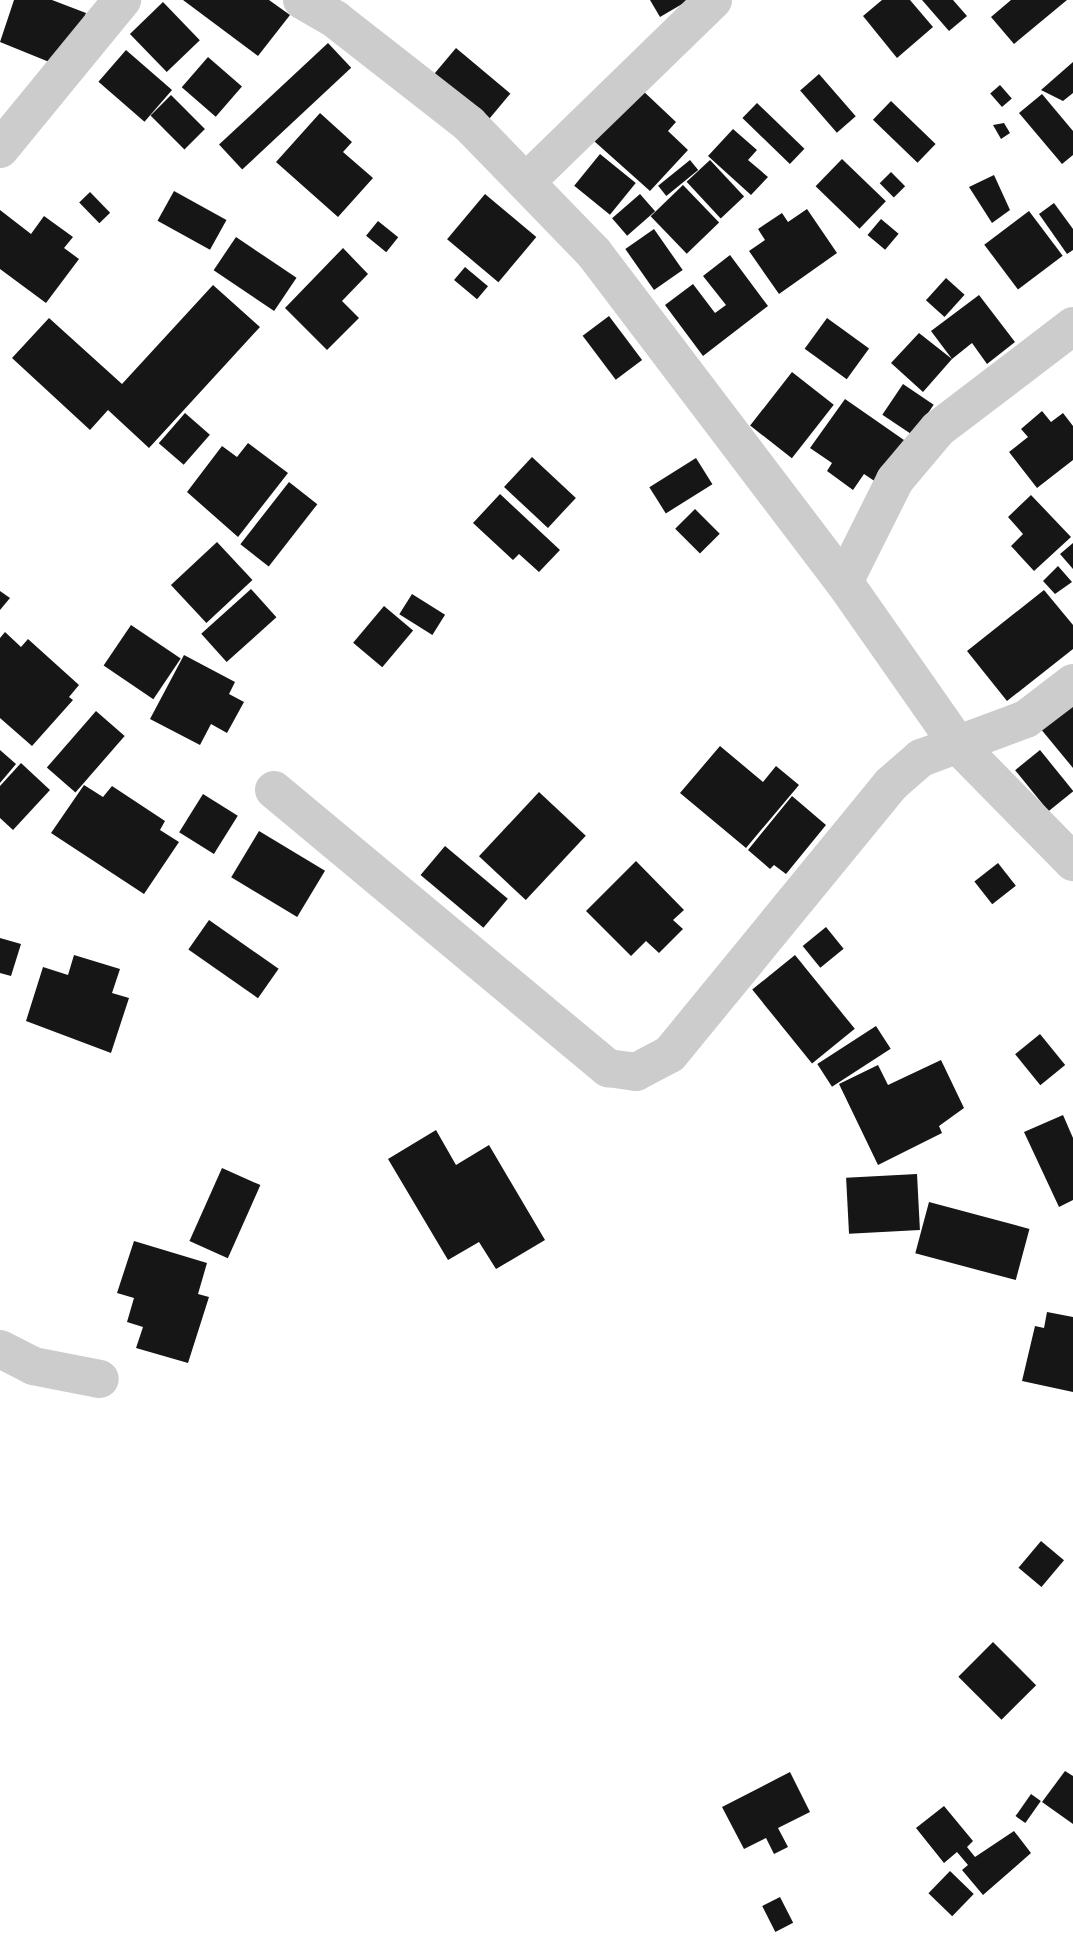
<!DOCTYPE html>
<html>
<head>
<meta charset="utf-8">
<style>
	body { margin:0 }
	#map { position:relative; width:1073px; height:1937px; overflow:hidden; background:#fff; font-family:"Alegreya Sans",sans-serif }
	div>[style] { position:absolute }
	.building>* { inset:0; background:#161616; transform-origin:0 0 }
	.minor>* { height:38px; margin:-19px; padding:0 19px; transform-origin:19px; border-radius:19px; background:#ccc }
	span { translate:-50% -50%; white-space:nowrap; text-align:center; line-height:1.15; -webkit-text-stroke:7px #fff; paint-order:stroke }
</style>
</head>
<body>
<div id="map">
	<div class="building">
		<i style="clip-path:polygon(14px 0,52px 0,86px 13px,64px 68px,0 42px)"></i>
		<i style="clip-path:polygon(183px 0,269px 0,290px 15px,258px 56px)"></i>
		<i style="clip-path:polygon(650px 0,689px 0,660px 17px)"></i>
		<i style="clip-path:polygon(882px 0,910px 0,933px 27px,897px 58px,863px 16px)"></i>
		<i style="clip-path:polygon(922px 0,953px 0,967px 16px,949px 31px)"></i>
		<i style="clip-path:polygon(1011px 0,1067px 0,1014px 44px,991px 17px)"></i>
		<i style="left:163px;top:2px;width:53px;height:46px;rotate:46deg"></i>
		<i style="left:328px;top:43px;width:34px;height:149px;rotate:47deg"></i>
		<i style="left:456px;top:48px;width:71px;height:36px;rotate:40deg"></i>
		<i style="left:126px;top:50px;width:61px;height:42px;rotate:41deg"></i>
		<i style="left:208px;top:57px;width:45px;height:40px;rotate:41deg"></i>
		<i style="clip-path:polygon(1073px 62px,1073px 93px,1063px 101px,1041px 90px)"></i>
		<i style="left:819px;top:74px;width:56px;height:25px;rotate:49deg"></i>
		<i style="left:1000px;top:85px;width:18px;height:13px;rotate:49deg"></i>
		<i style="clip-path:polygon(641px 89px,676px 122px,668px 131px,688px 150px,650px 191px,594px 141px)"></i>
		<i style="clip-path:polygon(1042px 94px,1073px 131px,1073px 155px,1062px 164px,1019px 113px)"></i>
		<i style="left:171px;top:95px;width:48px;height:29px;rotate:45deg"></i>
		<i style="left:891px;top:101px;width:62px;height:26px;rotate:44deg"></i>
		<i style="left:757px;top:103px;width:66px;height:21px;rotate:44deg"></i>
		<i style="clip-path:polygon(320px 113px,352px 142px,343px 152px,373px 178px,338px 217px,276px 162px)"></i>
		<i style="clip-path:polygon(1004px 123px,1010px 133px,1001px 139px,993px 125px)"></i>
		<i style="clip-path:polygon(733px 129px,757px 150px,748px 160px,768px 177px,751px 195px,708px 156px)"></i>
		<i style="left:600px;top:154px;width:46px;height:41px;rotate:39deg"></i>
		<i style="left:842px;top:159px;width:61px;height:38px;rotate:44deg"></i>
		<i style="left:690px;top:160px;width:13px;height:41px;rotate:51deg"></i>
		<i style="left:710px;top:160px;width:50px;height:32px;rotate:47deg"></i>
		<i style="left:891px;top:172px;width:20px;height:16px;rotate:45deg"></i>
		<i style="clip-path:polygon(994px 175px,1010px 210px,992px 223px,969px 187px)"></i>
		<i style="left:683px;top:185px;width:52px;height:45px;rotate:46deg"></i>
		<i style="left:174px;top:191px;width:60px;height:34px;rotate:29deg"></i>
		<i style="left:90px;top:192px;width:29px;height:15px;rotate:46deg"></i>
		<i style="left:485px;top:194px;width:67px;height:59px;rotate:40deg"></i>
		<i style="left:640px;top:194px;width:23px;height:37px;rotate:49deg"></i>
		<i style="clip-path:polygon(1054px 203px,1073px 229px,1073px 250px,1067px 254px,1039px 214px)"></i>
		<i style="clip-path:polygon(807px 209px,837px 253px,779px 294px,749px 251px,765px 240px,758px 229px,782px 213px,788px 222px)"></i>
		<i style="clip-path:polygon(0 210px,31px 234px,44px 216px,73px 237px,64px 248px,79px 259px,46px 303px,0 269px)"></i>
		<i style="left:1029px;top:211px;width:56px;height:56px;rotate:53deg"></i>
		<i style="left:881px;top:219px;width:23px;height:21px;rotate:40deg"></i>
		<i style="left:378px;top:221px;width:26px;height:19px;rotate:39deg"></i>
		<i style="left:654px;top:229px;width:50px;height:35px;rotate:55deg"></i>
		<i style="left:236px;top:237px;width:73px;height:40px;rotate:34deg"></i>
		<i style="clip-path:polygon(343px 248px,368px 274px,342px 301px,359px 318px,327px 350px,285px 308px)"></i>
		<i style="clip-path:polygon(730px 255px,768px 306px,703px 356px,665px 305px,693px 284px,715px 313px,726px 305px,703px 276px)"></i>
		<i style="left:465px;top:267px;width:30px;height:17px;rotate:40deg"></i>
		<i style="left:946px;top:278px;width:25px;height:30px;rotate:42deg"></i>
		<i style="clip-path:polygon(213px 285px,260px 327px,149px 448px,108px 410px,90px 430px,12px 358px,49px 318px,122px 384px)"></i>
		<i style="clip-path:polygon(979px 295px,1015px 342px,987px 364px,972px 343px,952px 359px,923px 392px,891px 363px,919px 333px,952px 359px,931px 331px)"></i>
		<i style="left:609px;top:316px;width:55px;height:33px;rotate:53deg"></i>
		<i style="left:827px;top:318px;width:52px;height:38px;rotate:36deg"></i>
		<i style="left:792px;top:372px;width:53px;height:68px;rotate:38deg"></i>
		<i style="left:903px;top:384px;width:37px;height:37px;rotate:34deg"></i>
		<i style="clip-path:polygon(845px 399px,914px 447px,885px 488px,864px 474px,853px 490px,827px 471px,832px 463px,810px 448px)"></i>
		<i style="clip-path:polygon(1042px 411px,1051px 422px,1063px 413px,1073px 426px,1073px 460px,1037px 488px,1009px 452px,1028px 437px,1021px 429px)"></i>
		<i style="left:185px;top:413px;width:33px;height:40px;rotate:41deg"></i>
		<i style="clip-path:polygon(248px 443px,288px 473px,238px 537px,187px 492px,222px 446px,237px 457px)"></i>
		<i style="left:532px;top:457px;width:60px;height:41px;rotate:43deg"></i>
		<i style="left:696px;top:458px;width:31px;height:55px;rotate:58deg"></i>
		<i style="left:289px;top:482px;width:36px;height:79px;rotate:38deg"></i>
		<i style="clip-path:polygon(500px 494px,560px 550px,539px 572px,519px 554px,513px 560px,473px 523px)"></i>
		<i style="clip-path:polygon(1031px 495px,1071px 537px,1034px 571px,1011px 546px,1023px 534px,1008px 517px)"></i>
		<i style="left:695px;top:509px;width:35px;height:28px;rotate:45deg"></i>
		<i style="left:217px;top:542px;width:52px;height:63px;rotate:47deg"></i>
		<i style="clip-path:polygon(1073px 543px,1073px 569px,1060px 554px)"></i>
		<i style="clip-path:polygon(1058px 566px,1072px 582px,1055px 594px,1043px 581px)"></i>
		<i style="left:251px;top:589px;width:38px;height:67px;rotate:48deg"></i>
		<i style="clip-path:polygon(1044px 590px,1073px 625px,1073px 649px,1007px 701px,967px 651px)"></i>
		<i style="clip-path:polygon(0 591px,10px 598px,0 610px)"></i>
		<i style="left:412px;top:594px;width:39px;height:24px;rotate:32deg"></i>
		<i style="left:384px;top:606px;width:38px;height:48px;rotate:40deg"></i>
		<i style="left:131px;top:625px;width:60px;height:49px;rotate:34deg"></i>
		<i style="clip-path:polygon(5px 632px,21px 647px,28px 639px,79px 685px,69px 697px,73px 700px,32px 746px,0 718px,0 638px)"></i>
		<i style="clip-path:polygon(184px 655px,235px 682px,229px 694px,244px 702px,227px 733px,211px 724px,200px 745px,150px 719px)"></i>
		<i style="clip-path:polygon(1073px 701px,1073px 768px,1040px 728px)"></i>
		<i style="left:96px;top:711px;width:38px;height:75px;rotate:41deg"></i>
		<i style="clip-path:polygon(720px 746px,763px 782px,776px 766px,799px 785px,746px 848px,680px 793px)"></i>
		<i style="clip-path:polygon(0 750px,16px 764px,0 783px)"></i>
		<i style="left:1040px;top:750px;width:53px;height:32px;rotate:51deg"></i>
		<i style="clip-path:polygon(21px 763px,50px 790px,13px 830px,0 818px,0 786px)"></i>
		<i style="clip-path:polygon(84px 785px,103px 797px,112px 786px,165px 821px,160px 830px,179px 842px,144px 894px,51px 833px)"></i>
		<i style="left:539px;top:792px;width:64px;height:88px;rotate:43deg"></i>
		<i style="left:203px;top:794px;width:41px;height:45px;rotate:32deg"></i>
		<i style="clip-path:polygon(792px 796px,826px 825px,786px 874px,774px 865px,770px 869px,748px 850px)"></i>
		<i style="left:259px;top:831px;width:77px;height:54px;rotate:31deg"></i>
		<i style="left:445px;top:846px;width:82px;height:38px;rotate:40deg"></i>
		<i style="clip-path:polygon(636px 861px,684px 910px,673px 920px,683px 929px,659px 953px,646px 941px,631px 956px,586px 911px)"></i>
		<i style="left:998px;top:863px;width:29px;height:30px;rotate:52deg"></i>
		<i style="left:209px;top:920px;width:85px;height:36px;rotate:35deg"></i>
		<i style="left:826px;top:927px;width:28px;height:30px;rotate:51deg"></i>
		<i style="clip-path:polygon(0 938px,21px 944px,11px 976px,0 973px)"></i>
		<i style="clip-path:polygon(74px 955px,120px 969px,112px 993px,129px 998px,111px 1053px,26px 1021px,43px 967px,68px 975px)"></i>
		<i style="left:795px;top:955px;width:95px;height:55px;rotate:51deg"></i>
		<i style="left:876px;top:1026px;width:27px;height:70px;rotate:57deg"></i>
		<i style="left:1040px;top:1034px;width:40px;height:32px;rotate:51deg"></i>
		<i style="clip-path:polygon(941px 1060px,964px 1108px,939px 1126px,942px 1133px,878px 1165px,839px 1084px,878px 1065px,888px 1085px)"></i>
		<i style="clip-path:polygon(1063px 1115px,1073px 1138px,1073px 1200px,1059px 1207px,1024px 1132px)"></i>
		<i style="clip-path:polygon(436px 1130px,456px 1165px,489px 1145px,545px 1240px,496px 1269px,479px 1242px,448px 1260px,388px 1159px)"></i>
		<i style="left:222px;top:1168px;width:42px;height:80px;rotate:24deg"></i>
		<i style="left:917px;top:1174px;width:56px;height:71px;rotate:87deg"></i>
		<i style="left:929px;top:1202px;width:104px;height:53px;rotate:15deg"></i>
		<i style="clip-path:polygon(134px 1241px,207px 1263px,198px 1294px,209px 1297px,188px 1363px,136px 1348px,143px 1327px,127px 1322px,134px 1298px,117px 1293px)"></i>
		<i style="clip-path:polygon(1047px 1312px,1073px 1317px,1073px 1392px,1022px 1381px,1035px 1326px,1044px 1328px)"></i>
		<i style="left:1041px;top:1541px;width:30px;height:35px;rotate:40deg"></i>
		<i style="left:993px;top:1642px;width:61px;height:49px;rotate:45deg"></i>
		<i style="clip-path:polygon(1065px 1771px,1073px 1776px,1073px 1824px,1042px 1802px)"></i>
		<i style="clip-path:polygon(790px 1772px,810px 1812px,778px 1828px,788px 1847px,774px 1854px,766px 1838px,744px 1849px,722px 1807px)"></i>
		<i style="left:1031px;top:1794px;width:12px;height:27px;rotate:35deg"></i>
		<i style="clip-path:polygon(944px 1806px,973px 1841px,967px 1847px,975px 1857px,1014px 1831px,1031px 1853px,983px 1895px,962px 1870px,968px 1865px,957px 1852px,944px 1863px,916px 1828px)"></i>
		<i style="left:950px;top:1871px;width:33px;height:31px;rotate:44deg"></i>
		<i style="left:780px;top:1897px;width:29px;height:20px;rotate:63deg"></i>
	</div>
	<div class="minor">
		<i style="left:302px;top:0;width:39px;rotate:30deg"></i>
		<i style="left:336px;top:20px;width:169px;rotate:38deg"></i>
		<i style="left:469px;top:124px;width:180px;rotate:45.9deg"></i>
		<i style="left:594px;top:253px;width:413px;rotate:52.8deg"></i>
		<i style="left:844px;top:582px;width:200px;rotate:55deg"></i>
		<i style="left:959px;top:746px;width:163px;rotate:45.5deg"></i>
		<i style="left:0;top:149px;width:193px;rotate:-50.7deg"></i>
		<i style="left:526px;top:182px;width:261px;rotate:-44.2deg"></i>
		<i style="left:844px;top:582px;width:114px;rotate:-63.4deg"></i>
		<i style="left:895px;top:480px;width:67px;rotate:-49.9deg"></i>
		<i style="left:938px;top:429px;width:170px;rotate:-37.3deg"></i>
		<i style="left:274px;top:790px;width:435px;rotate:39.8deg"></i>
		<i style="left:608px;top:1068px;width:28px;rotate:8deg"></i>
		<i style="left:636px;top:1072px;width:38px;rotate:-28deg"></i>
		<i style="left:670px;top:1054px;width:349px;rotate:-50.7deg"></i>
		<i style="left:891px;top:784px;width:40px;rotate:-41deg"></i>
		<i style="left:921px;top:758px;width:112px;rotate:-20.4deg"></i>
		<i style="left:1026px;top:719px;width:59px;rotate:-37.5deg"></i>
		<i style="left:0;top:1349px;width:37px;rotate:27deg"></i>
		<i style="left:33px;top:1366px;width:68px;rotate:11deg"></i>
	</div>
</div>
</body>
</html>
